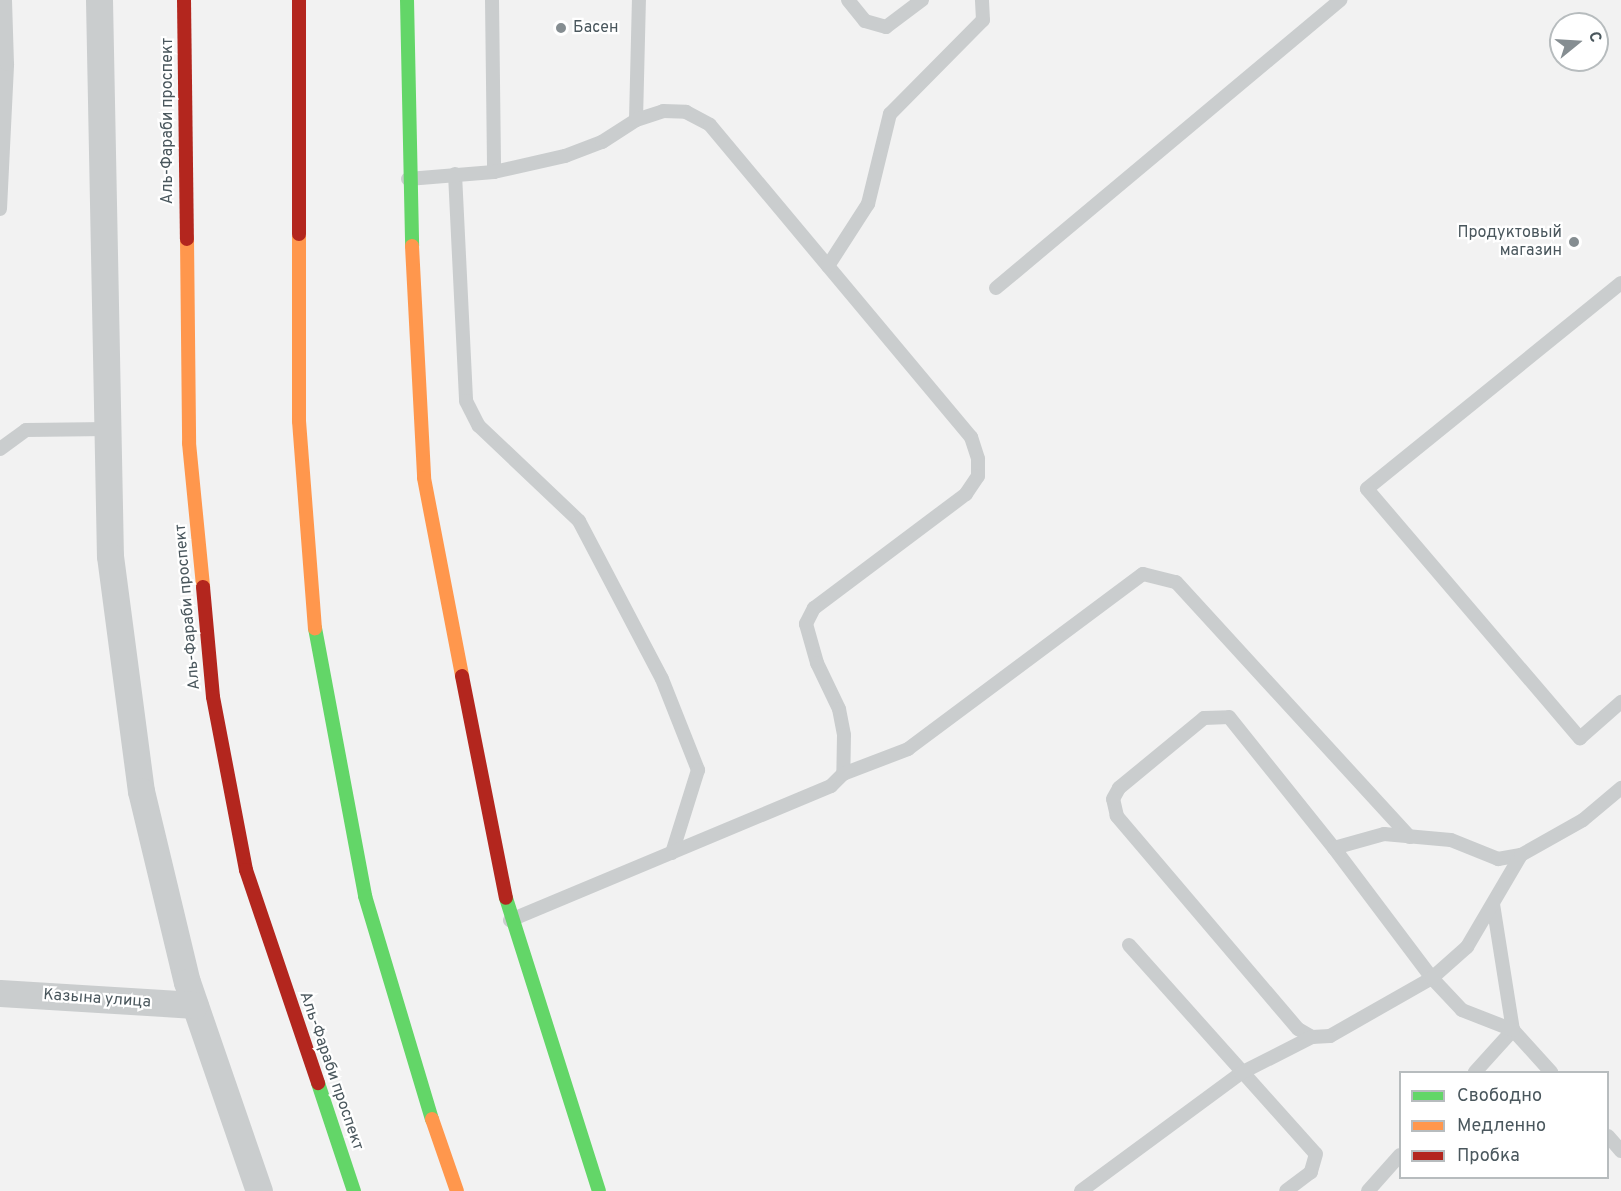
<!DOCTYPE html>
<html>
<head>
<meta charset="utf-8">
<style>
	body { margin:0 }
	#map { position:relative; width:1621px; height:1191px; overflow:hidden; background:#f2f2f2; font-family:Overpass,sans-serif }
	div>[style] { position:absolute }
	.lane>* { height:14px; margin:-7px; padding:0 7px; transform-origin:7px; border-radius:7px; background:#cacdce }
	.street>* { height:27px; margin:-13.5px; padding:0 13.5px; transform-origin:13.5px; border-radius:13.5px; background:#cacdce }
	.fast>* { height:14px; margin:-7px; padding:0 7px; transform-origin:7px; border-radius:7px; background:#63d668 }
	.slow>* { height:14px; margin:-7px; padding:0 7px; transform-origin:7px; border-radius:7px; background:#ff974d }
	.jam>* { height:14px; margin:-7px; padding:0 7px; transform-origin:7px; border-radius:7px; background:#b3261e }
	.dots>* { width:16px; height:16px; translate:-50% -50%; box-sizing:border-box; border:3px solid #fff; border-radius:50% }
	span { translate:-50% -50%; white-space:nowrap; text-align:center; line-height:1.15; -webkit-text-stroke:4.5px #fff; paint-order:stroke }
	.poi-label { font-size:16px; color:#4a575d }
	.left { translate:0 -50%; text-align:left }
	.right { translate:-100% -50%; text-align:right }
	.street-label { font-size:16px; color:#4a575d }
	.legend { position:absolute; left:1399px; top:1071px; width:210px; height:108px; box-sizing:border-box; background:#fff; border:2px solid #b7bcbe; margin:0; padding:8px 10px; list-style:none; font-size:18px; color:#4a575d }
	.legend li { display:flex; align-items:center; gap:12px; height:30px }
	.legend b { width:30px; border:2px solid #b7bcbe }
	.north { position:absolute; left:1549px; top:12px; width:60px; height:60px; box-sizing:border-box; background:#fff; border:2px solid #b7bcbe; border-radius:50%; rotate:72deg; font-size:16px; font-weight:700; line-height:24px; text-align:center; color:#4a575d }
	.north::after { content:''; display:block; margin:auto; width:21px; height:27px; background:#858d91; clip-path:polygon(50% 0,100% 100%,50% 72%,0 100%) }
</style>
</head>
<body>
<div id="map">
	<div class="lane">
		<i style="left:492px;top:0;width:172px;rotate:89.3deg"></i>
		<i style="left:848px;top:0;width:27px;rotate:51deg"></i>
		<i style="left:865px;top:21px;width:22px;rotate:16deg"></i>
		<i style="left:886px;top:27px;width:45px;rotate:-36.9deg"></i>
		<i style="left:636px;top:120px;width:120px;rotate:-88.6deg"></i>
		<i style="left:455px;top:174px;width:227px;rotate:87.2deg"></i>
		<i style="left:466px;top:401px;width:28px;rotate:63deg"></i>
		<i style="left:479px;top:426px;width:138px;rotate:43.5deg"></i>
		<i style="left:579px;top:521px;width:178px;rotate:62.3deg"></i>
		<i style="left:662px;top:679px;width:98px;rotate:68.4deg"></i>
		<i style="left:698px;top:770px;width:87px;rotate:107.4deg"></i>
		<i style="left:408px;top:179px;width:86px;rotate:-4.7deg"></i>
		<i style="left:494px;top:172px;width:73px;rotate:-12.7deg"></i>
		<i style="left:565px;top:156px;width:40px;rotate:-21deg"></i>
		<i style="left:602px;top:142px;width:40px;rotate:-32.9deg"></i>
		<i style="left:636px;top:120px;width:28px;rotate:-18deg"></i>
		<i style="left:663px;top:111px;width:23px;rotate:2deg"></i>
		<i style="left:686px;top:112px;width:27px;rotate:28deg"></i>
		<i style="left:710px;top:125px;width:407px;rotate:50.1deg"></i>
		<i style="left:971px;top:437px;width:23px;rotate:72deg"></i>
		<i style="left:978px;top:459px;width:17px;rotate:90deg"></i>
		<i style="left:978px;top:476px;width:22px;rotate:124deg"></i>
		<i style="left:966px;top:494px;width:190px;rotate:143.1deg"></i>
		<i style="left:814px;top:608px;width:18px;rotate:117deg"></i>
		<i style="left:806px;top:624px;width:41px;rotate:74.2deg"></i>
		<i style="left:817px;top:663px;width:51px;rotate:64.4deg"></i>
		<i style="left:839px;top:709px;width:26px;rotate:79deg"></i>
		<i style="left:844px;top:735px;width:39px;rotate:91deg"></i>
		<i style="left:843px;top:774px;width:17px;rotate:135deg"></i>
		<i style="left:831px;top:786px;width:348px;rotate:157.3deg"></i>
		<i style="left:0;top:209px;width:145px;rotate:-87.2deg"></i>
		<i style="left:7px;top:64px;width:64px;rotate:-91.8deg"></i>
		<i style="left:828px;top:266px;width:74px;rotate:-57.2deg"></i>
		<i style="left:868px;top:204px;width:93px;rotate:-76.3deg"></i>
		<i style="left:890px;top:114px;width:132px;rotate:-45.3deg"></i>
		<i style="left:983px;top:20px;width:20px;rotate:-93deg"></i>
		<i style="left:1621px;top:283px;width:327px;rotate:141deg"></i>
		<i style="left:1367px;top:489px;width:328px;rotate:49.5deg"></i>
		<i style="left:1580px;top:738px;width:55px;rotate:-41.3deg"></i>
		<i style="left:996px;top:288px;width:449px;rotate:-39.9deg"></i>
		<i style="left:0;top:449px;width:32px;rotate:-36deg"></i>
		<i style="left:26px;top:430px;width:82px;rotate:-0.7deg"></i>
		<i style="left:843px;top:774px;width:70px;rotate:-21deg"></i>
		<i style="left:908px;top:749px;width:293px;rotate:-36.7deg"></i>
		<i style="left:1143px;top:574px;width:34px;rotate:14deg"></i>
		<i style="left:1176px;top:582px;width:346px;rotate:47.5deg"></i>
		<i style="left:1334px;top:848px;width:163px;rotate:53deg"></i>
		<i style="left:1432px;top:978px;width:117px;rotate:150.4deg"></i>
		<i style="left:1330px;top:1036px;width:18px;rotate:177deg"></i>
		<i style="left:1312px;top:1037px;width:16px;rotate:-150deg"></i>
		<i style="left:1298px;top:1029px;width:280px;rotate:-130.4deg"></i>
		<i style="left:1117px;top:816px;width:17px;rotate:-103deg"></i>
		<i style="left:1113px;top:799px;width:13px;rotate:-61deg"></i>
		<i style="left:1119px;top:788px;width:110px;rotate:-39.5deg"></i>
		<i style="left:1204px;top:718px;width:25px;rotate:-2deg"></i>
		<i style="left:1229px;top:717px;width:168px;rotate:51.3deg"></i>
		<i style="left:1334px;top:848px;width:52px;rotate:-15.6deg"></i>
		<i style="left:1384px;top:834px;width:67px;rotate:5.1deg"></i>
		<i style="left:1451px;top:840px;width:51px;rotate:22deg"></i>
		<i style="left:1498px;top:859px;width:23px;rotate:-10deg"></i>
		<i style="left:1493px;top:904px;width:128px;rotate:81deg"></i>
		<i style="left:1513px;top:1030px;width:57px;rotate:47.9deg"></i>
		<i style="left:1129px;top:945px;width:280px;rotate:48.2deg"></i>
		<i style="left:1316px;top:1154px;width:19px;rotate:106deg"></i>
		<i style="left:1311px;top:1172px;width:31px;rotate:143deg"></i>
		<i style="left:1475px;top:1072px;width:57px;rotate:-47.9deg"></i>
		<i style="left:1513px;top:1030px;width:55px;rotate:-158.6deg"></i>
		<i style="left:1462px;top:1010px;width:44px;rotate:-133.2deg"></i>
		<i style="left:1432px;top:978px;width:47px;rotate:-41.5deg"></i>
		<i style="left:1467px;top:947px;width:107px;rotate:-59.6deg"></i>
		<i style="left:1521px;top:855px;width:71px;rotate:-29.4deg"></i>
		<i style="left:1583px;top:820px;width:50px;rotate:-40.1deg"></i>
		<i style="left:1608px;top:1136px;width:20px;rotate:49deg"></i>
		<i style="left:1081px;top:1191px;width:199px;rotate:-36.4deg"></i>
		<i style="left:1241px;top:1073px;width:80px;rotate:-26.9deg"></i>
		<i style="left:1368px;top:1191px;width:48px;rotate:-48.4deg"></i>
	</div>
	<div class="street">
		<i style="left:99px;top:0;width:556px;rotate:88.87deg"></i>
		<i style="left:110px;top:556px;width:237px;rotate:82.5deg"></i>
		<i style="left:141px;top:791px;width:196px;rotate:76.5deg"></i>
		<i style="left:187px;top:982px;width:221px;rotate:71deg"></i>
		<i style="left:0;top:993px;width:195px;rotate:3.5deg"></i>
	</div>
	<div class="fast">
		<i style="left:407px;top:0;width:246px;rotate:88.8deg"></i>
		<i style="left:315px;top:628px;width:273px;rotate:79.4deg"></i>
		<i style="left:365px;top:896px;width:233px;rotate:73.3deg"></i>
		<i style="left:506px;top:898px;width:307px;rotate:72.4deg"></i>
		<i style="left:318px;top:1083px;width:114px;rotate:71.6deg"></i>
	</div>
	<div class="slow">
		<i style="left:299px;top:234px;width:187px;rotate:90deg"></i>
		<i style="left:299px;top:421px;width:208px;rotate:85.6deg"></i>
		<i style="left:187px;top:239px;width:204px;rotate:89.4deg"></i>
		<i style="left:189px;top:443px;width:145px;rotate:84.4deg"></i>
		<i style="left:412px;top:246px;width:232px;rotate:87deg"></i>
		<i style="left:424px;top:478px;width:202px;rotate:79.1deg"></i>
		<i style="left:432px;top:1119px;width:76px;rotate:70.9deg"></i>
	</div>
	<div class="jam">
		<i style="left:184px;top:0;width:239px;rotate:89.3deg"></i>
		<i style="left:299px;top:0;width:234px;rotate:90deg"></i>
		<i style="left:203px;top:587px;width:110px;rotate:84.8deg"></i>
		<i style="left:213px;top:697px;width:176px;rotate:79.2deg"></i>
		<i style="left:246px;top:870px;width:225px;rotate:71.3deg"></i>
		<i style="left:462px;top:676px;width:226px;rotate:78.8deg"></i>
	</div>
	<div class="dots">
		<i style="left:561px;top:28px;background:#858d91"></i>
		<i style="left:1574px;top:242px;background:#858d91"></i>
	</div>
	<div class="poi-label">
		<span class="left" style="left:573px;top:28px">Басен</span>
		<span class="right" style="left:1562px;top:242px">Продуктовый<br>магазин</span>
	</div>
	<div class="street-label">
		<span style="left:168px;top:121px;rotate:-90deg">Аль-Фараби проспект</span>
		<span style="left:188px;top:607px;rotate:-95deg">Аль-Фараби проспект</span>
		<span style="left:97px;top:999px;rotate:4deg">Казына улица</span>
		<span style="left:331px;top:1071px;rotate:71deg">Аль-Фараби проспект</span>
	</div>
	<ul class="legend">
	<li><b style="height:8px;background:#63d668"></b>Свободно</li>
	<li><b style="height:8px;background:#ff974d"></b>Медленно</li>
	<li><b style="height:8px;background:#b3261e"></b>Пробка</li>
	</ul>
	<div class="north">С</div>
</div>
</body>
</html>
